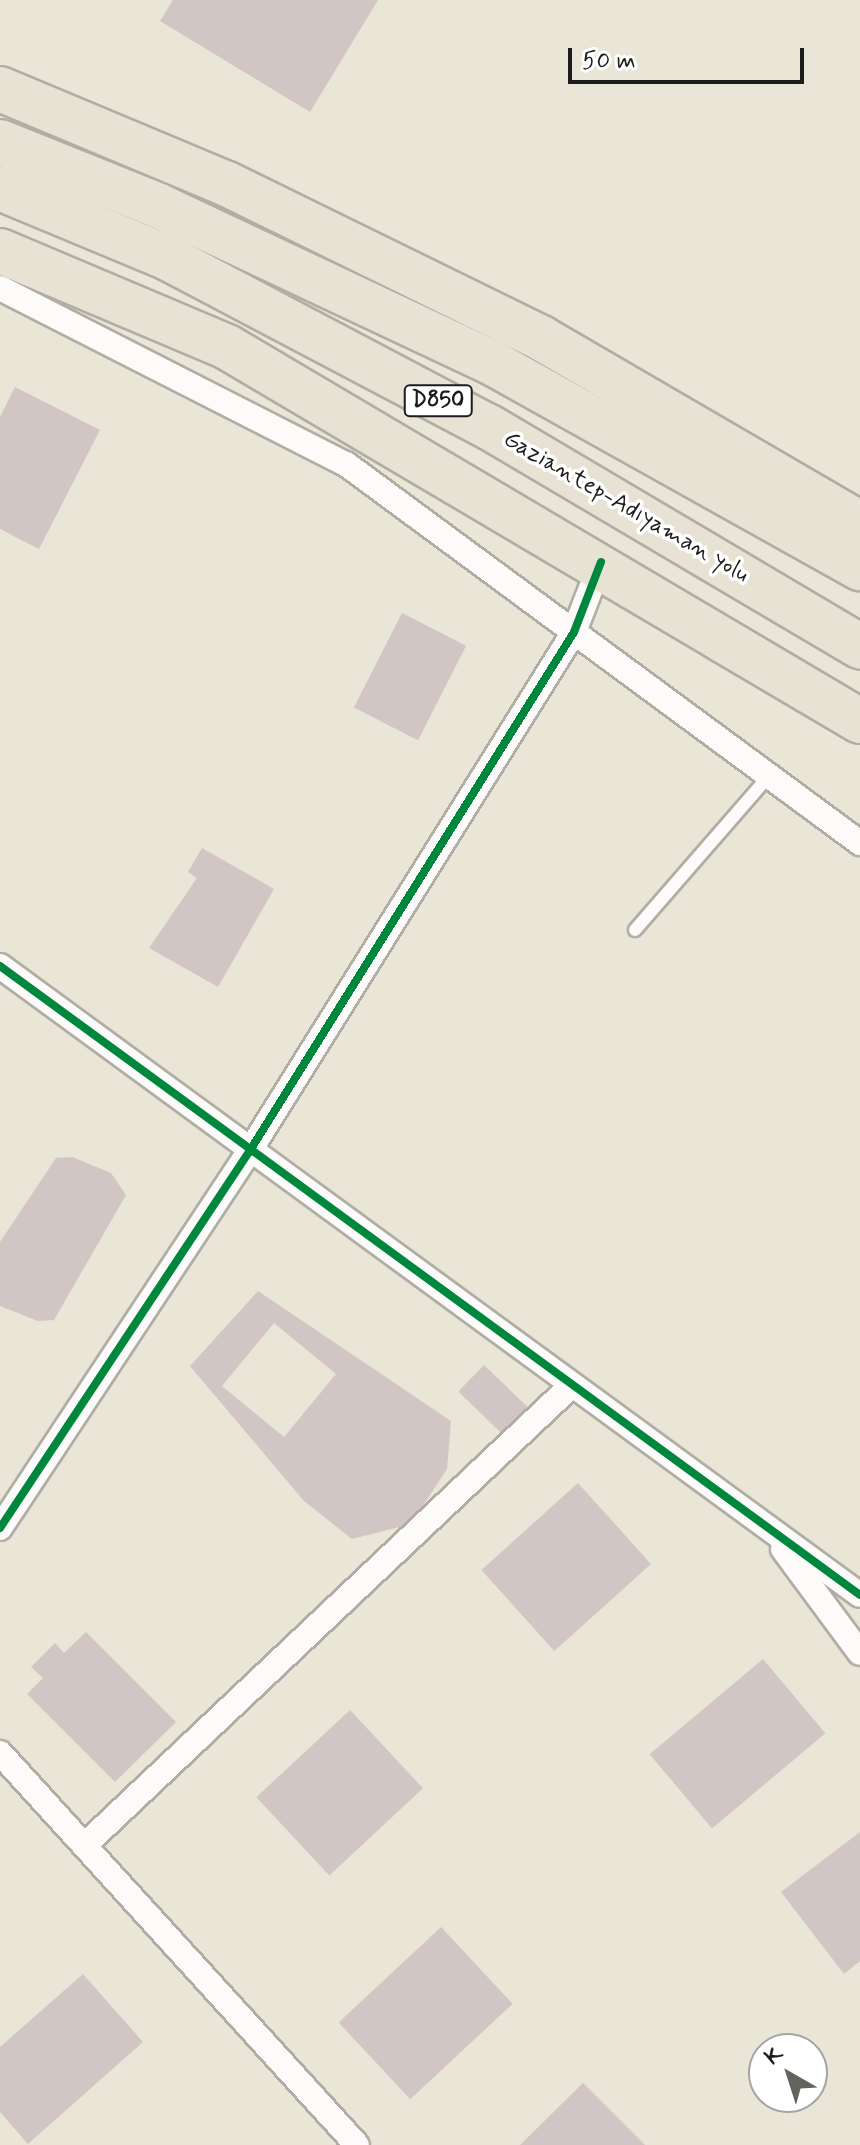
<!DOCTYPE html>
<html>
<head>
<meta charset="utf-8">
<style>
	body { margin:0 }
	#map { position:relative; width:860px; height:2145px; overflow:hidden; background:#e9e5d7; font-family:Mynerve,sans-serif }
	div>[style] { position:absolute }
	.building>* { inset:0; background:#d1c6c3; transform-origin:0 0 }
	.roads { filter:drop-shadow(2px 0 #b0ada4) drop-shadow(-2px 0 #b0ada4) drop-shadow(0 2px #b0ada4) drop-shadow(0 -2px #b0ada4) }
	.lane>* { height:12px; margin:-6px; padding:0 6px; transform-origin:6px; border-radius:6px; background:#fcfbf9 }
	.street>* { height:24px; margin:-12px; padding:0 12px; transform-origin:12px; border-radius:12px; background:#fcfbf9 }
	.highway>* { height:44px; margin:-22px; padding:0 22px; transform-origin:22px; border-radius:22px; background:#e7e2d4 }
	.cycleway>* { height:8px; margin:-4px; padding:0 4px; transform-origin:4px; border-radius:4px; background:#00873e }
	span { translate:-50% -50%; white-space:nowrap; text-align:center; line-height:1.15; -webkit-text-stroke:7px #fff; paint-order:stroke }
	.shield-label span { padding:2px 6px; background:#fff; border:2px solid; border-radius:6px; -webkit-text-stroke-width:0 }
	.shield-label { font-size:22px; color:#1c1c1c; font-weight:700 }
	.street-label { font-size:24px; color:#1c1c1c }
	.north { position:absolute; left:748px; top:2033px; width:80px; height:80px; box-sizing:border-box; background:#fff; border:2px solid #a4a4a4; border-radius:50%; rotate:321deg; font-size:22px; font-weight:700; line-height:32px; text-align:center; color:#1c1c1c }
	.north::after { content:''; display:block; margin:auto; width:28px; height:36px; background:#64625d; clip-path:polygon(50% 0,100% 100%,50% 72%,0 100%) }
	.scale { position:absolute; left:568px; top:48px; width:236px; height:36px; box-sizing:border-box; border:4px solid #1c1c1c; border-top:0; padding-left:10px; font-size:24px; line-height:28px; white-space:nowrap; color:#1c1c1c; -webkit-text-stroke:6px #fff; paint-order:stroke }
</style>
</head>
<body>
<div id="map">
	<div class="building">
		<i style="clip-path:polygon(173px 0,378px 0,310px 112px,160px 21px)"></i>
		<i style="clip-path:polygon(15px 387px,100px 430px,39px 549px,0 529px,0 417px)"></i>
		<i style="left:402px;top:613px;width:72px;height:106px;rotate:27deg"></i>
		<i style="clip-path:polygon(202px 848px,274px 889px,218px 987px,149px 948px,197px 878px,188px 872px)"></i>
		<i style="clip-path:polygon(72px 1157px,111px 1173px,126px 1195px,54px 1320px,38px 1321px,0 1306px,0 1242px,56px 1158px)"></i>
		<i style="clip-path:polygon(evenodd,258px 1291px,451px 1421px,447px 1469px,411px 1524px,352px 1539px,304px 1501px,190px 1366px,258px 1291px,274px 1323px,336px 1374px,284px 1437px,222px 1386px,274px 1323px)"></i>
		<i style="left:484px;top:1365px;width:64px;height:37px;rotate:44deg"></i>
		<i style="left:578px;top:1483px;width:109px;height:130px;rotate:48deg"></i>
		<i style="clip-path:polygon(86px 1632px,176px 1722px,115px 1782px,27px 1694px,43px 1678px,31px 1667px,55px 1643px,64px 1653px)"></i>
		<i style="left:763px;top:1659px;width:97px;height:148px;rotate:50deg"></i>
		<i style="left:350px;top:1710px;width:107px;height:128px;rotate:47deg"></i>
		<i style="clip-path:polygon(860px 1832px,860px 1961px,844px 1974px,781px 1892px)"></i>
		<i style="left:441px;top:1927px;width:105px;height:140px;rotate:47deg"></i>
		<i style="clip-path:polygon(83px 1974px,143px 2042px,28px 2144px,0 2112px,0 2047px)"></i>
		<i style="clip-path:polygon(583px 2083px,645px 2145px,520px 2145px)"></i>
	</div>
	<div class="roads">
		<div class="lane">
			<i style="left:635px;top:930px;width:204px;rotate:-49deg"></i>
		</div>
		<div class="street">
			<i style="left:0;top:288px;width:388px;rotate:27deg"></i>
			<i style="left:346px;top:464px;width:639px;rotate:36.4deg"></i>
			<i style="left:0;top:966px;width:1065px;rotate:36.18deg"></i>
			<i style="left:0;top:1528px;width:451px;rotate:-56.5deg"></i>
			<i style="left:249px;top:1152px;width:613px;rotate:-57.99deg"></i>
			<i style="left:574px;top:632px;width:75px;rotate:-68.9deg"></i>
			<i style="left:783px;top:1549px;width:129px;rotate:53.5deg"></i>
			<i style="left:0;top:1753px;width:530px;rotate:47.68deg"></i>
			<i style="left:87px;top:1843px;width:666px;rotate:-43.36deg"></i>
		</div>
		<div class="highway">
			<i style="left:0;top:89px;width:246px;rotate:22.7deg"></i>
			<i style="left:227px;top:184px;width:350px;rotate:26.1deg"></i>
			<i style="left:541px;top:338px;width:369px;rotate:30.2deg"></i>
			<i style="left:0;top:142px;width:171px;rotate:21.9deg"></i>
			<i style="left:159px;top:206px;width:367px;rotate:25.2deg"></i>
			<i style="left:491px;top:362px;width:423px;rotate:29.2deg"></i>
			<i style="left:0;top:188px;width:182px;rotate:22.6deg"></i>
			<i style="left:168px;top:258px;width:363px;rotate:27.8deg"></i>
			<i style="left:489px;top:427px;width:431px;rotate:30.6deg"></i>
			<i style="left:0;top:251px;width:246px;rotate:22.9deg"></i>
			<i style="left:227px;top:347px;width:735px;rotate:30.58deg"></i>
		</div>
	</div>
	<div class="cycleway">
		<i style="left:0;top:966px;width:1065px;rotate:36.18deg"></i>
		<i style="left:0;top:1528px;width:451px;rotate:-56.5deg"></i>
		<i style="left:249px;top:1152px;width:613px;rotate:-57.99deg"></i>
		<i style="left:574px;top:632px;width:75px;rotate:-68.9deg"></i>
	</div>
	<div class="shield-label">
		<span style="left:438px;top:401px">D850</span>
	</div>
	<div class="street-label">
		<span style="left:626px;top:507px;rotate:30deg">Gaziantep-Adıyaman yolu</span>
	</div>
	<div class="north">K</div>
	<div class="scale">50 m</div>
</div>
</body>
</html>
